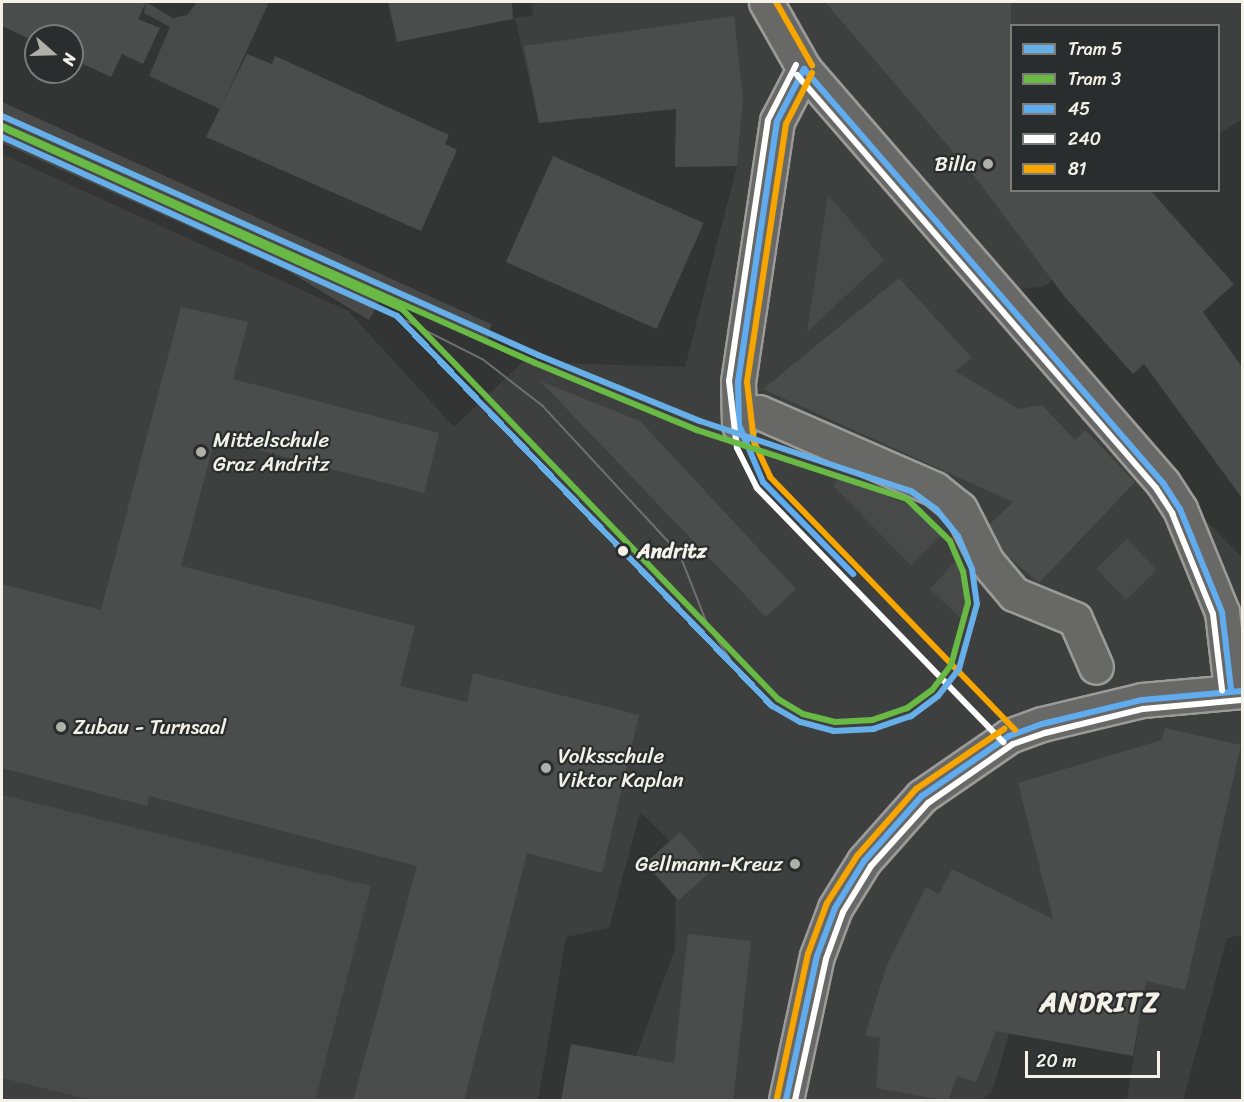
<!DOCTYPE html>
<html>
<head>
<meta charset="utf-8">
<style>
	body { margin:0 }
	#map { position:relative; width:1244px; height:1102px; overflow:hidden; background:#333434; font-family:Sriracha,sans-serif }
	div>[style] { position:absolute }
	.built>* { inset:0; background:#3e4040 }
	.green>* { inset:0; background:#484a49; transform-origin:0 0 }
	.building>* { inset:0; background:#4b4c4c; transform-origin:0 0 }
	.roads { filter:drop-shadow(2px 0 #9b9b99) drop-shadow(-2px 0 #9b9b99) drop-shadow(0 2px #9b9b99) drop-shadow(0 -2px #9b9b99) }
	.minor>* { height:33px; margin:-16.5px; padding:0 16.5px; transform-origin:16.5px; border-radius:16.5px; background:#686866 }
	.tram>* { height:1.5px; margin:-0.75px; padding:0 0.75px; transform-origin:0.75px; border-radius:0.75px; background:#6f706f }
	.bus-1>* { height:6px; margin:-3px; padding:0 3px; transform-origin:3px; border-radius:3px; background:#60acee }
	.bus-2>* { height:6px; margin:-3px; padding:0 3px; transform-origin:3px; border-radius:3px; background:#fff }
	.bus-3>* { height:6px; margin:-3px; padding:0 3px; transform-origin:3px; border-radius:3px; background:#f7a600 }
	.tram-1>* { height:6px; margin:-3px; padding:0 3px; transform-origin:3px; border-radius:3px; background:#67afe9 }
	.tram-2>* { height:6px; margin:-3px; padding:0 3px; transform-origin:3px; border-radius:3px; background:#68ba45 }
	.dots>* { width:16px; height:16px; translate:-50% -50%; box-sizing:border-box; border:3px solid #2a2d2e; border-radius:50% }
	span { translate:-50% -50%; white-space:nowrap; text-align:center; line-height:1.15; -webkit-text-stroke:4.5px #2a2d2e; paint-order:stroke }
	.poi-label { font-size:21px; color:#f4f1e8 }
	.right { translate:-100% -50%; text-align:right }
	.left { translate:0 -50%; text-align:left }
	.stop-label { font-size:21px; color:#f4f1e8; font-weight:700 }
	.district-label { font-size:27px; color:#f4f1e8; font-weight:700; letter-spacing:1.5px }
	.frame { position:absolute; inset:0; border:3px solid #f4f1e8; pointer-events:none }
	.legend { position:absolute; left:1010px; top:24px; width:210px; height:168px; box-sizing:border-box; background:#2a2d2e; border:2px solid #7b7b78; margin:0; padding:8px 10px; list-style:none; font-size:18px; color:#f4f1e8 }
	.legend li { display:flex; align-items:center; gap:12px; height:30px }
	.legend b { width:30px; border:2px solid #7b7b78 }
	.north { position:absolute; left:24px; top:24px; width:60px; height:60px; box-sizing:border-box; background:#2a2d2e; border:2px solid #7b7b78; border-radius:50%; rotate:110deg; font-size:16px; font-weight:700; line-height:24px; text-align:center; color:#f4f1e8 }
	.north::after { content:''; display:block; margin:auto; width:21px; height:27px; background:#b0afa9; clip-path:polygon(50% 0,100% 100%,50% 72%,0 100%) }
	.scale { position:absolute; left:1025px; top:1051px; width:135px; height:27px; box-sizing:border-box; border:3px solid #f4f1e8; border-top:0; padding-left:8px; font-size:18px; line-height:21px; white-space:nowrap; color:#f4f1e8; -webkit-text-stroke:4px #2a2d2e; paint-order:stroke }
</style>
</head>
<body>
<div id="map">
	<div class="built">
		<i style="clip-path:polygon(546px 2px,1242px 2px,1242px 119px,1219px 134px,1218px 26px,1012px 26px,1012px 190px,1152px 191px,1045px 286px,981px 294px,1242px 557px,1242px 935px,1227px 938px,1183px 1100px,1127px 1100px,1142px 1005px,1028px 968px,992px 1092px,981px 1100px,620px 1100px,675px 949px,676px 847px,640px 812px,609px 928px,566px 937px,538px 1100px,2px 1100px,2px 154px,348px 311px,454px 427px,523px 362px,685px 367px,737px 166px,743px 99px,539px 123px,515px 18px,533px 15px,532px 4px)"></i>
	</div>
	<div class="green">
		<i style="clip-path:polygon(146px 2px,173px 18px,187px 15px,197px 2px,269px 2px,220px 109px,149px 76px,170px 27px,144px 13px)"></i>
		<i style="clip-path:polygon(2px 102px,491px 324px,488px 340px,382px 296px,369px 320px,288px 271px,2px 143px)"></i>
		<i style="clip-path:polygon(828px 195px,884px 260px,807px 332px)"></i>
		<i style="clip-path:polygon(839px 478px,916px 507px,943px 534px,911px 565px,833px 486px)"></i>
		<i style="left:1127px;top:539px;width:43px;height:43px;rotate:46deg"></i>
		<i style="clip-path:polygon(956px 560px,967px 590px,964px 622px,930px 589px)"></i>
		<i style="clip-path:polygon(2px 795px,371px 886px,315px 1100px,92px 1100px,2px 1078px)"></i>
	</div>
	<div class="building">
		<i style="clip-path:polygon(2px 2px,146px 2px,138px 19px,160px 28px,143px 64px,122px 54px,111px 77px,72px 59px,72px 36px,36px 36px,36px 42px,2px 26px)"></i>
		<i style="clip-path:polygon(388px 2px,512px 2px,513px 19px,397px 42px)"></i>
		<i style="clip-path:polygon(825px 2px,1011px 2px,1011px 190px,1150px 190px,1234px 284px,1203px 312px,1242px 367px,1242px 498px,1144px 364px,1133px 374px,1064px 296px,978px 181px)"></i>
		<i style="clip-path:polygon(734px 16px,743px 99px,737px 166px,675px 167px,676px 109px,539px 123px,524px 46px)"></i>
		<i style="clip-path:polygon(247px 54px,272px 64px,275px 56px,449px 135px,445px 144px,457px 150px,421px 231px,206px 137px)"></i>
		<i style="left:553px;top:156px;width:165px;height:116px;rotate:24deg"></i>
		<i style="clip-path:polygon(899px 278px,972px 358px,955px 371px,1019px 409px,1042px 405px,1075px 440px,1085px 430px,1135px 482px,1039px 583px,1004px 553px,989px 525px,1013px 502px,763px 389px)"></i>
		<i style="clip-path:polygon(181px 307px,248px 322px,233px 379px,439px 433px,424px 493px,215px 439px,181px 566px,415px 626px,400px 686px,467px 702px,473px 673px,639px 715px,602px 873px,527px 853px,464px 1101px,353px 1101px,417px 866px,149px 796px,147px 806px,2px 768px,2px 584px,101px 610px)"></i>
		<i style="clip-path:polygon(540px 381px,640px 421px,796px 589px,766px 617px)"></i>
		<i style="clip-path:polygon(1165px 728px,1241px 745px,1185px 990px,1146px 981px,1133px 1056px,996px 1031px,976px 1082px,957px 1076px,948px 1101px,876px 1088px,880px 1038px,865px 1035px,887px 965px,926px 887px,939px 894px,952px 869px,1053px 919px,1018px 783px,1162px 740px)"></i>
		<i style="left:680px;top:832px;width:50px;height:47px;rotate:48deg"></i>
		<i style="clip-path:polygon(688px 934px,751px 941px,733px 1101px,561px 1101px,571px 1044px,674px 1063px)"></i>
	</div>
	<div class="roads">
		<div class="minor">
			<i style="left:766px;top:2px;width:77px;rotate:60.4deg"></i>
			<i style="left:804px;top:69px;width:548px;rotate:49.07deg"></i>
			<i style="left:1163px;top:483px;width:31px;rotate:57deg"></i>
			<i style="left:1180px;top:509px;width:111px;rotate:67.8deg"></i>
			<i style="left:1222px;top:612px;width:78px;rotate:83.3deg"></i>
			<i style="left:759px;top:412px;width:192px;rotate:23.6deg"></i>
			<i style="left:935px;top:489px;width:32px;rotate:39deg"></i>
			<i style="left:960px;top:509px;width:59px;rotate:63deg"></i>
			<i style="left:987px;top:562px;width:42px;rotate:49.8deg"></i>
			<i style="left:1014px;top:594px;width:66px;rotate:22.3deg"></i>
			<i style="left:1075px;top:619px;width:52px;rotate:66.4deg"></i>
			<i style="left:739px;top:425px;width:43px;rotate:-91.3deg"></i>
			<i style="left:738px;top:382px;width:264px;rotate:-81.5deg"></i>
			<i style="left:777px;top:121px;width:59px;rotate:-62.6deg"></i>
			<i style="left:786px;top:1100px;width:147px;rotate:-77.9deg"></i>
			<i style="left:817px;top:956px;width:51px;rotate:-69.4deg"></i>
			<i style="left:835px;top:908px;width:55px;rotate:-58.3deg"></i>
			<i style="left:864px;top:861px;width:87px;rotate:-48.3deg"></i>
			<i style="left:922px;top:796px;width:106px;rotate:-34.6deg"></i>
			<i style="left:1009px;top:736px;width:35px;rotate:-20deg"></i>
			<i style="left:1042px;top:724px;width:103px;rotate:-13.5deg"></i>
			<i style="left:1142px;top:700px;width:100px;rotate:-5.1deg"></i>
		</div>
	</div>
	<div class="tram">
		<i style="left:397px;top:316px;width:97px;rotate:26.8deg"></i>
		<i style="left:484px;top:360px;width:75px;rotate:37.9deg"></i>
		<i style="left:543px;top:406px;width:202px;rotate:47.2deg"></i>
		<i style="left:680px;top:554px;width:76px;rotate:68.5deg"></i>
		<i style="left:708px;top:625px;width:56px;rotate:56.6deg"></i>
	</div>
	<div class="bus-1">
		<i style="left:804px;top:69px;width:548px;rotate:49.07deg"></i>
		<i style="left:1163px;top:483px;width:31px;rotate:57deg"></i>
		<i style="left:1180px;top:509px;width:111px;rotate:67.8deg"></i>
		<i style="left:1222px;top:612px;width:78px;rotate:83.3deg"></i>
		<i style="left:804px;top:69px;width:59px;rotate:117.4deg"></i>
		<i style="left:777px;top:121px;width:264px;rotate:98.5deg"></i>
		<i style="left:738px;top:382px;width:43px;rotate:88.7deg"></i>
		<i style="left:739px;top:425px;width:62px;rotate:67.2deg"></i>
		<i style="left:763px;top:482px;width:129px;rotate:45.6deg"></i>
		<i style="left:786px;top:1100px;width:147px;rotate:-77.9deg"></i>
		<i style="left:817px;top:956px;width:51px;rotate:-69.4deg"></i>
		<i style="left:835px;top:908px;width:55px;rotate:-58.3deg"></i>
		<i style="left:864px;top:861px;width:87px;rotate:-48.3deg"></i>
		<i style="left:922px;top:796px;width:106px;rotate:-34.6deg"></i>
		<i style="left:1009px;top:736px;width:35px;rotate:-20deg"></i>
		<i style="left:1042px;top:724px;width:103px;rotate:-13.5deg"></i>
		<i style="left:1142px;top:700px;width:100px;rotate:-5.1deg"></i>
	</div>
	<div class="bus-2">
		<i style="left:796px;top:65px;width:62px;rotate:117deg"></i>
		<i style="left:768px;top:120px;width:264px;rotate:98.5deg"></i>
		<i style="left:729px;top:381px;width:67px;rotate:83.2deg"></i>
		<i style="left:737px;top:448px;width:45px;rotate:63.4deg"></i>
		<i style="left:757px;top:488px;width:354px;rotate:45.9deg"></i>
		<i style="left:797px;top:75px;width:547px;rotate:49deg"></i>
		<i style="left:1156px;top:488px;width:30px;rotate:57deg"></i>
		<i style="left:1172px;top:513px;width:109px;rotate:67.9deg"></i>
		<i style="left:1213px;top:614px;width:77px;rotate:83.2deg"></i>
		<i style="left:795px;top:1100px;width:144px;rotate:-77.6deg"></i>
		<i style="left:826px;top:959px;width:50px;rotate:-70.1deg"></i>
		<i style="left:843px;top:912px;width:54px;rotate:-58.7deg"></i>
		<i style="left:871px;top:866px;width:85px;rotate:-47.9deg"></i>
		<i style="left:928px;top:803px;width:103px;rotate:-34.8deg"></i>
		<i style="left:1013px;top:744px;width:34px;rotate:-19deg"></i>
		<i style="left:1045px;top:733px;width:101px;rotate:-13.8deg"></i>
		<i style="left:1143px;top:709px;width:99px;rotate:-5.2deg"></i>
	</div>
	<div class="bus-3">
		<i style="left:776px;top:2px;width:73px;rotate:60.3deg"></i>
		<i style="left:812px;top:73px;width:57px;rotate:117deg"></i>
		<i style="left:786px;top:124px;width:261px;rotate:98.6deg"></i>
		<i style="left:747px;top:382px;width:60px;rotate:83.3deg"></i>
		<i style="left:754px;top:442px;width:38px;rotate:65deg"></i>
		<i style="left:770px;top:477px;width:352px;rotate:45.9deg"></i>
		<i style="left:777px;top:1098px;width:147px;rotate:-77.9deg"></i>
		<i style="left:808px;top:954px;width:54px;rotate:-69.6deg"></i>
		<i style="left:827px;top:903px;width:56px;rotate:-57.4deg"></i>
		<i style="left:857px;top:856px;width:89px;rotate:-48.6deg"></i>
		<i style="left:916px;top:789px;width:107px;rotate:-34.3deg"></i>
	</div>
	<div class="tram-1">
		<i style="left:2px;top:116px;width:587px;rotate:24.03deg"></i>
		<i style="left:538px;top:355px;width:175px;rotate:22.2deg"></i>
		<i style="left:700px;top:421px;width:222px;rotate:18.4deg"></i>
		<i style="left:911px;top:491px;width:31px;rotate:36deg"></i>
		<i style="left:936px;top:509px;width:35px;rotate:51deg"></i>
		<i style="left:958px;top:536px;width:36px;rotate:67deg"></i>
		<i style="left:972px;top:569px;width:35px;rotate:82deg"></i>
		<i style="left:977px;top:604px;width:67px;rotate:105.5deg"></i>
		<i style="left:959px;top:669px;width:34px;rotate:128deg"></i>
		<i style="left:938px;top:696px;width:34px;rotate:143deg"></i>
		<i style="left:911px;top:716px;width:39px;rotate:161deg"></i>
		<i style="left:874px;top:729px;width:40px;rotate:177.1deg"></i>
		<i style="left:834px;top:731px;width:35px;rotate:-165deg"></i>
		<i style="left:800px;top:722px;width:32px;rotate:-150deg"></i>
		<i style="left:772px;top:706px;width:541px;rotate:-133.88deg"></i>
		<i style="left:397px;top:316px;width:434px;rotate:-155.6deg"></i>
	</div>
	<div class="tram-2">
		<i style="left:2px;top:126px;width:583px;rotate:23.97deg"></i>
		<i style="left:535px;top:363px;width:175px;rotate:22.5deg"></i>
		<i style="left:697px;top:430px;width:221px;rotate:18.2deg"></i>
		<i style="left:907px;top:499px;width:60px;rotate:44.3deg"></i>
		<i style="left:950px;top:541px;width:33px;rotate:67deg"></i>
		<i style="left:963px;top:571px;width:32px;rotate:81deg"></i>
		<i style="left:968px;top:603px;width:64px;rotate:105.3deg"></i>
		<i style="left:951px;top:665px;width:31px;rotate:127deg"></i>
		<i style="left:932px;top:690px;width:31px;rotate:144deg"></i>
		<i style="left:907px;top:708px;width:37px;rotate:161deg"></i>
		<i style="left:872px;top:720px;width:37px;rotate:177deg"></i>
		<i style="left:835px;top:722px;width:33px;rotate:-166deg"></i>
		<i style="left:803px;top:714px;width:29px;rotate:-149deg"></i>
		<i style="left:778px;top:699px;width:542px;rotate:-133.95deg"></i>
		<i style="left:402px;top:309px;width:435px;rotate:-155.6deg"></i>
	</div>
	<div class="dots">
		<i style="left:988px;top:164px;background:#b0afa9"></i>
		<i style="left:201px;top:452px;background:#b0afa9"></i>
		<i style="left:623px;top:551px;background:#f4f1e8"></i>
		<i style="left:61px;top:727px;background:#b0afa9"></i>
		<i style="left:546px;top:768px;background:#b0afa9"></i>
		<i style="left:795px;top:864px;background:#b0afa9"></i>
	</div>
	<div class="poi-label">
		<span class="right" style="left:976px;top:164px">Billa</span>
		<span class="left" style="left:213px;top:452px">Mittelschule<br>Graz Andritz</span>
		<span class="left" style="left:73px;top:727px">Zubau - Turnsaal</span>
		<span class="left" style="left:558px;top:768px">Volksschule<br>Viktor Kaplan</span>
		<span class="right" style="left:783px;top:864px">Gellmann-Kreuz</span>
	</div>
	<div class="stop-label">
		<span class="left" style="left:637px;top:551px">Andritz</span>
	</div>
	<div class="district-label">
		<span style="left:1100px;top:1003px">ANDRITZ</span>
	</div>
	<div class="frame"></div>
	<ul class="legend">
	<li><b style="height:8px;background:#67afe9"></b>Tram 5</li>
	<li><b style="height:8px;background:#68ba45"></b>Tram 3</li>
	<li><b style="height:8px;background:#60acee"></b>45</li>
	<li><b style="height:8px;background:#fff"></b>240</li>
	<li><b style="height:8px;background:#f7a600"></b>81</li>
	</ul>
	<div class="north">N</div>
	<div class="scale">20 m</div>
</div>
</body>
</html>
